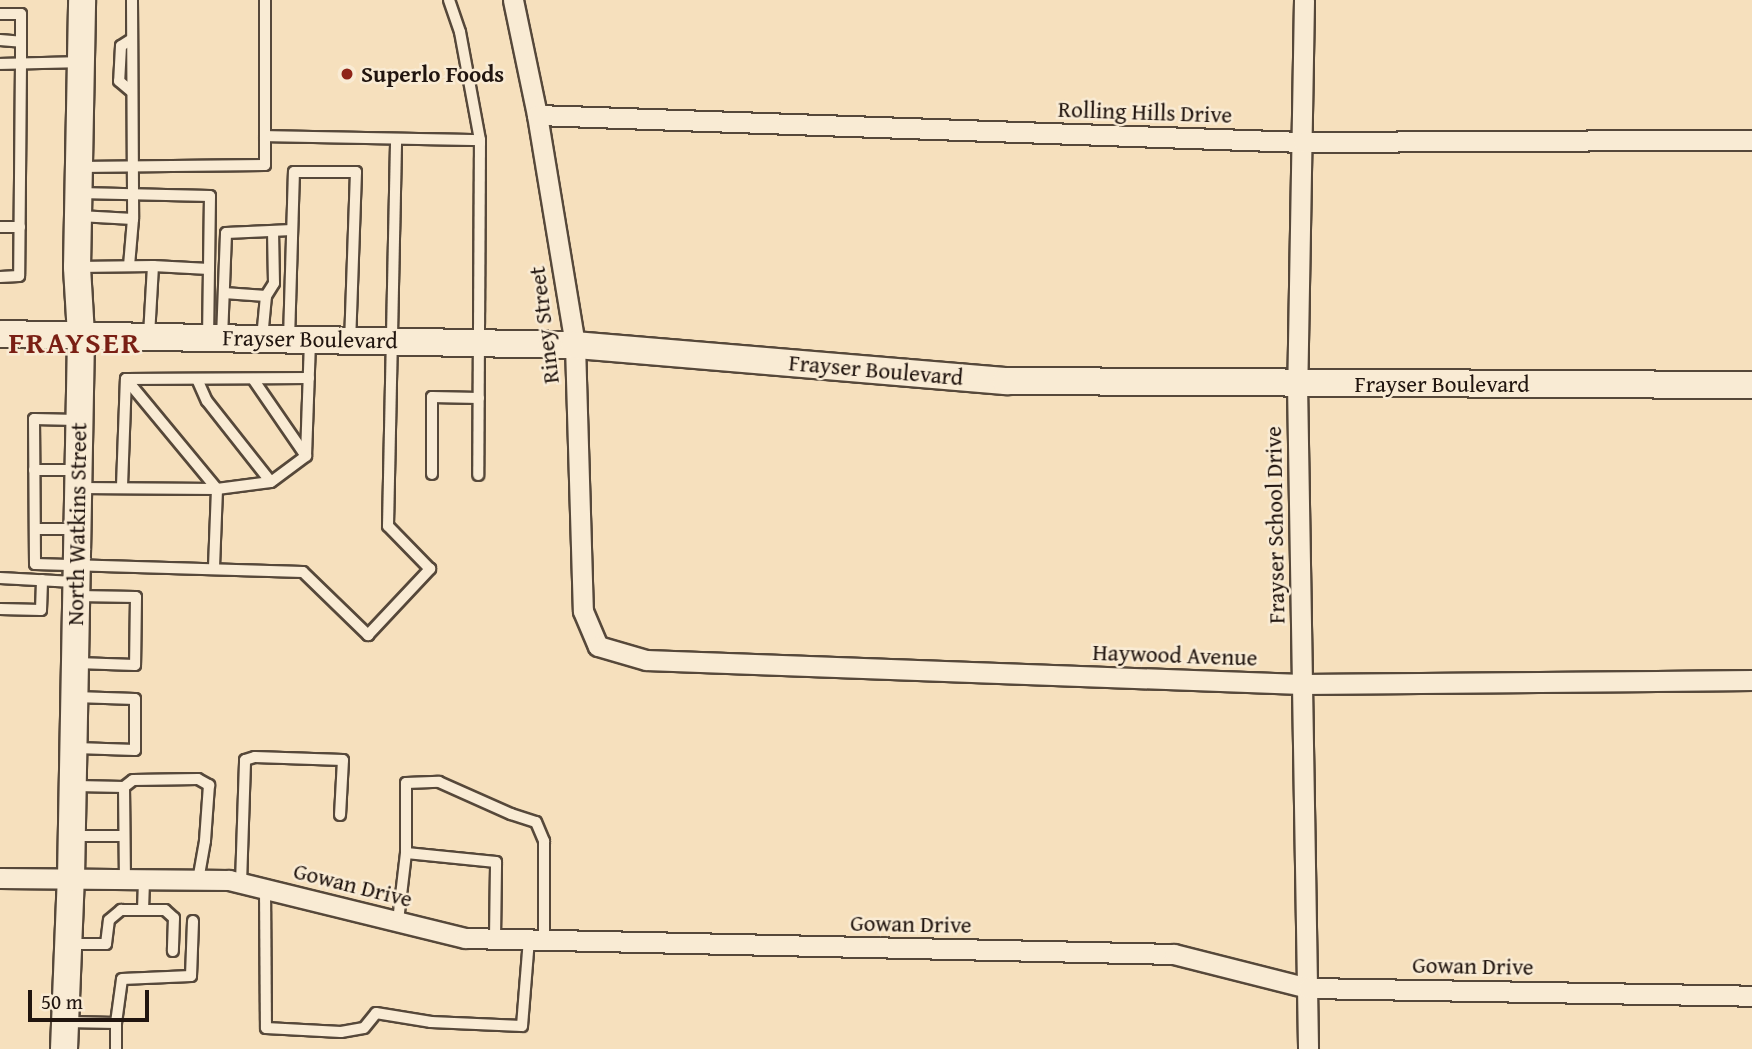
<!DOCTYPE html>
<html>
<head>
<meta charset="utf-8">
<style>
	body { margin:0 }
	#map { position:relative; width:1752px; height:1049px; overflow:hidden; background:#f6e0bd; font-family:"Gentium Book Plus",serif }
	div>[style] { position:absolute }
	.roads { filter:drop-shadow(2px 0 #56483a) drop-shadow(-2px 0 #56483a) drop-shadow(0 2px #56483a) drop-shadow(0 -2px #56483a) }
	.lane>* { height:10px; margin:-5px; padding:0 5px; transform-origin:5px; border-radius:5px; background:#f9ebd4 }
	.street>* { height:19px; margin:-9.5px; padding:0 9.5px; transform-origin:9.5px; border-radius:9.5px; background:#f9ebd4 }
	.secondary>* { height:26px; margin:-13px; padding:0 13px; transform-origin:13px; border-radius:13px; background:#f9ebd4 }
	.dots>* { width:19px; height:19px; translate:-50% -50%; box-sizing:border-box; border:4px solid #f9ebd4; border-radius:50% }
	span { translate:-50% -50%; white-space:nowrap; text-align:center; line-height:1.15; -webkit-text-stroke:5px #f9ebd4; paint-order:stroke }
	.poi-label { font-size:23px; color:#21150f; font-weight:700 }
	.left { translate:0 -50%; text-align:left }
	.street-label { font-size:23px; color:#21150f }
	.district-label { font-size:30px; color:#7a1f14; font-weight:700; letter-spacing:2px }
	.scale { position:absolute; left:28px; top:990px; width:121px; height:32px; box-sizing:border-box; border:4px solid #21150f; border-top:0; padding-left:9px; font-size:21px; line-height:24px; white-space:nowrap; color:#21150f; -webkit-text-stroke:5px #f9ebd4; paint-order:stroke }
</style>
</head>
<body>
<div id="map">
	<div class="roads">
		<div class="lane">
			<i style="left:132px;top:0;width:219px;rotate:89.7deg"></i>
			<i style="left:449px;top:0;width:34px;rotate:71deg"></i>
			<i style="left:460px;top:32px;width:110px;rotate:79.5deg"></i>
			<i style="left:480px;top:140px;width:335px;rotate:90.3deg"></i>
			<i style="left:0;top:14px;width:21px"></i>
			<i style="left:21px;top:14px;width:49px;rotate:90deg"></i>
			<i style="left:21px;top:63px;width:213px;rotate:90.5deg"></i>
			<i style="left:19px;top:276px;width:19px;rotate:177deg"></i>
			<i style="left:132px;top:39px;width:13px;rotate:148deg"></i>
			<i style="left:121px;top:46px;width:35px;rotate:93deg"></i>
			<i style="left:119px;top:81px;width:17px;rotate:40deg"></i>
			<i style="left:0;top:40px;width:21px;rotate:5deg"></i>
			<i style="left:0;top:64px;width:81px;rotate:-1.4deg"></i>
			<i style="left:265px;top:136px;width:215px;rotate:1.1deg"></i>
			<i style="left:79px;top:167px;width:186px;rotate:-0.6deg"></i>
			<i style="left:265px;top:165px;width:165px;rotate:-90deg"></i>
			<i style="left:79px;top:193px;width:131px;rotate:1.3deg"></i>
			<i style="left:210px;top:196px;width:141px;rotate:90.8deg"></i>
			<i style="left:79px;top:216px;width:54px;rotate:3.2deg"></i>
			<i style="left:133px;top:219px;width:47px;rotate:94.9deg"></i>
			<i style="left:0;top:227px;width:20px"></i>
			<i style="left:153px;top:266px;width:56px;rotate:3.1deg"></i>
			<i style="left:77px;top:267px;width:76px;rotate:-0.8deg"></i>
			<i style="left:153px;top:266px;width:70px;rotate:93.3deg"></i>
			<i style="left:224px;top:293px;width:42px;rotate:4.1deg"></i>
			<i style="left:266px;top:296px;width:42px;rotate:95.4deg"></i>
			<i style="left:266px;top:296px;width:15px;rotate:-58deg"></i>
			<i style="left:274px;top:283px;width:52px;rotate:-91.1deg"></i>
			<i style="left:222px;top:338px;width:105px;rotate:-87.8deg"></i>
			<i style="left:226px;top:233px;width:66px;rotate:-2.6deg"></i>
			<i style="left:289px;top:339px;width:167px;rotate:-88.3deg"></i>
			<i style="left:294px;top:172px;width:62px"></i>
			<i style="left:356px;top:172px;width:168px;rotate:92deg"></i>
			<i style="left:126px;top:379px;width:143px;rotate:50.4deg"></i>
			<i style="left:217px;top:489px;width:79px;rotate:92.2deg"></i>
			<i style="left:197px;top:379px;width:24px;rotate:66deg"></i>
			<i style="left:207px;top:401px;width:103px;rotate:51.7deg"></i>
			<i style="left:253px;top:379px;width:93px;rotate:55.5deg"></i>
			<i style="left:77px;top:420px;width:43px;rotate:-178.7deg"></i>
			<i style="left:34px;top:419px;width:145px;rotate:89.6deg"></i>
			<i style="left:35px;top:564px;width:268px;rotate:1.7deg"></i>
			<i style="left:303px;top:572px;width:91px;rotate:44.1deg"></i>
			<i style="left:368px;top:635px;width:91px;rotate:-46.8deg"></i>
			<i style="left:430px;top:569px;width:60px;rotate:-134.3deg"></i>
			<i style="left:388px;top:526px;width:387px;rotate:-88.8deg"></i>
			<i style="left:34px;top:470px;width:42px"></i>
			<i style="left:432px;top:474px;width:77px;rotate:-90deg"></i>
			<i style="left:432px;top:397px;width:47px;rotate:1.2deg"></i>
			<i style="left:122px;top:486px;width:107px;rotate:-87.9deg"></i>
			<i style="left:126px;top:379px;width:183px;rotate:-0.3deg"></i>
			<i style="left:79px;top:488px;width:138px;rotate:0.4deg"></i>
			<i style="left:217px;top:489px;width:54px;rotate:-7.4deg"></i>
			<i style="left:271px;top:482px;width:44px;rotate:-36.6deg"></i>
			<i style="left:306px;top:456px;width:116px;rotate:-88deg"></i>
			<i style="left:35px;top:529px;width:41px"></i>
			<i style="left:0;top:578px;width:74px;rotate:3.1deg"></i>
			<i style="left:77px;top:596px;width:59px;rotate:1deg"></i>
			<i style="left:136px;top:597px;width:68px;rotate:90.8deg"></i>
			<i style="left:135px;top:665px;width:58px;rotate:-178deg"></i>
			<i style="left:0;top:609px;width:41px;rotate:1.4deg"></i>
			<i style="left:41px;top:610px;width:30px;rotate:-88deg"></i>
			<i style="left:75px;top:697px;width:60px;rotate:1.9deg"></i>
			<i style="left:135px;top:699px;width:51px;rotate:90deg"></i>
			<i style="left:135px;top:750px;width:59px;rotate:-178.1deg"></i>
			<i style="left:76px;top:786px;width:48px;rotate:1.2deg"></i>
			<i style="left:124px;top:787px;width:91px;rotate:89.4deg"></i>
			<i style="left:124px;top:787px;width:11px;rotate:-38deg"></i>
			<i style="left:133px;top:780px;width:65px;rotate:-0.9deg"></i>
			<i style="left:198px;top:779px;width:13px;rotate:29deg"></i>
			<i style="left:209px;top:785px;width:56px;rotate:94.1deg"></i>
			<i style="left:205px;top:841px;width:39px;rotate:100deg"></i>
			<i style="left:72px;top:836px;width:52px"></i>
			<i style="left:241px;top:883px;width:123px;rotate:-88.1deg"></i>
			<i style="left:245px;top:760px;width:10px;rotate:-17deg"></i>
			<i style="left:255px;top:757px;width:88px;rotate:2deg"></i>
			<i style="left:343px;top:760px;width:55px;rotate:93.1deg"></i>
			<i style="left:265px;top:889px;width:139px;rotate:89.6deg"></i>
			<i style="left:266px;top:1028px;width:75px;rotate:3.1deg"></i>
			<i style="left:341px;top:1032px;width:23px;rotate:-10deg"></i>
			<i style="left:364px;top:1028px;width:19px;rotate:-51deg"></i>
			<i style="left:376px;top:1013px;width:56px;rotate:9.3deg"></i>
			<i style="left:431px;top:1022px;width:91px;rotate:2.5deg"></i>
			<i style="left:522px;top:1026px;width:87px;rotate:-85.4deg"></i>
			<i style="left:143px;top:910px;width:22px"></i>
			<i style="left:165px;top:910px;width:12px;rotate:42deg"></i>
			<i style="left:174px;top:918px;width:33px;rotate:92deg"></i>
			<i style="left:398px;top:921px;width:68px;rotate:-83.3deg"></i>
			<i style="left:495px;top:938px;width:76px;rotate:-89.2deg"></i>
			<i style="left:496px;top:862px;width:90px;rotate:-174.3deg"></i>
			<i style="left:406px;top:853px;width:70px;rotate:-90deg"></i>
			<i style="left:406px;top:783px;width:33px;rotate:-2deg"></i>
			<i style="left:439px;top:782px;width:79px;rotate:24deg"></i>
			<i style="left:511px;top:814px;width:26px;rotate:18deg"></i>
			<i style="left:536px;top:822px;width:21px;rotate:67deg"></i>
			<i style="left:544px;top:841px;width:99px;rotate:90deg"></i>
			<i style="left:69px;top:944px;width:37px"></i>
			<i style="left:106px;top:944px;width:24px;rotate:-83deg"></i>
			<i style="left:109px;top:920px;width:16px;rotate:-40deg"></i>
			<i style="left:121px;top:910px;width:22px"></i>
			<i style="left:143px;top:910px;width:31px;rotate:-88deg"></i>
			<i style="left:66px;top:1022px;width:50px;rotate:1.1deg"></i>
			<i style="left:116px;top:1023px;width:26px;rotate:90deg"></i>
			<i style="left:116px;top:1023px;width:44px;rotate:-82.2deg"></i>
			<i style="left:122px;top:979px;width:69px;rotate:-2.5deg"></i>
			<i style="left:191px;top:976px;width:55px;rotate:-87.9deg"></i>
		</div>
		<div class="street">
			<i style="left:513px;top:0;width:117px;rotate:78.2deg"></i>
			<i style="left:537px;top:115px;width:233px;rotate:80.6deg"></i>
			<i style="left:575px;top:345px;width:266px;rotate:88.3deg"></i>
			<i style="left:583px;top:611px;width:38px;rotate:67deg"></i>
			<i style="left:598px;top:646px;width:50px;rotate:16.3deg"></i>
			<i style="left:646px;top:660px;width:656px;rotate:2.1deg"></i>
			<i style="left:1302px;top:684px;width:450px;rotate:-0.5deg"></i>
			<i style="left:1304px;top:0;width:383px;rotate:91deg"></i>
			<i style="left:1297px;top:383px;width:666px;rotate:89.05deg"></i>
			<i style="left:537px;top:115px;width:766px;rotate:2.02deg"></i>
			<i style="left:1303px;top:142px;width:449px;rotate:-0.3deg"></i>
			<i style="left:0;top:878px;width:229px;rotate:0.5deg"></i>
			<i style="left:229px;top:880px;width:243px;rotate:13.8deg"></i>
			<i style="left:465px;top:938px;width:709px;rotate:1.29deg"></i>
			<i style="left:1174px;top:954px;width:138px;rotate:14.2deg"></i>
			<i style="left:1308px;top:988px;width:444px;rotate:1deg"></i>
		</div>
		<div class="secondary">
			<i style="left:0;top:334px;width:575px;rotate:1.1deg"></i>
			<i style="left:575px;top:345px;width:433px;rotate:4.8deg"></i>
			<i style="left:1006px;top:381px;width:746px;rotate:0.31deg"></i>
			<i style="left:64px;top:1049px;width:171px;rotate:-87.7deg"></i>
			<i style="left:71px;top:878px;width:543px;rotate:-88.94deg"></i>
			<i style="left:81px;top:335px;width:68px;rotate:-93.4deg"></i>
			<i style="left:77px;top:267px;width:267px;rotate:-88.9deg"></i>
		</div>
	</div>
	<div class="dots">
		<i style="left:347px;top:74px;background:#8f2418"></i>
	</div>
	<div class="poi-label">
		<span class="left" style="left:361px;top:74px">Superlo Foods</span>
	</div>
	<div class="street-label">
		<span style="left:1145px;top:112px;rotate:2deg">Rolling Hills Drive</span>
		<span style="left:544px;top:325px;rotate:-97deg">Riney Street</span>
		<span style="left:310px;top:339px;rotate:1deg">Frayser Boulevard</span>
		<span style="left:876px;top:370px;rotate:5deg">Frayser Boulevard</span>
		<span style="left:1442px;top:384px">Frayser Boulevard</span>
		<span style="left:77px;top:524px;rotate:-89deg">North Watkins Street</span>
		<span style="left:1275px;top:525px;rotate:-91deg">Frayser School Drive</span>
		<span style="left:1175px;top:655px;rotate:2deg">Haywood Avenue</span>
		<span style="left:353px;top:885px;rotate:14deg">Gowan Drive</span>
		<span style="left:911px;top:924px;rotate:1deg">Gowan Drive</span>
		<span style="left:1473px;top:966px;rotate:1deg">Gowan Drive</span>
	</div>
	<div class="district-label">
		<span style="left:75px;top:342px">FRAYSER</span>
	</div>
	<div class="scale">50 m</div>
</div>
</body>
</html>
